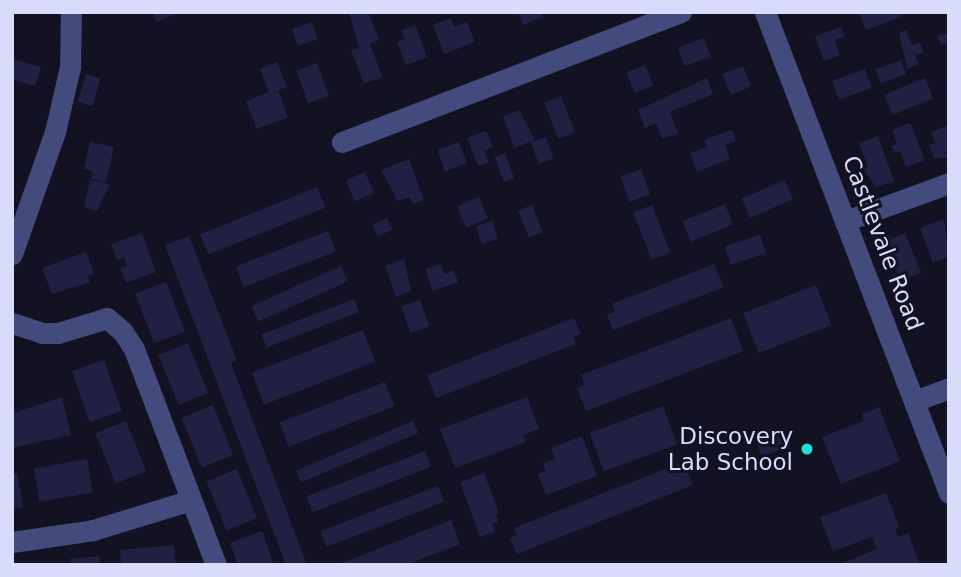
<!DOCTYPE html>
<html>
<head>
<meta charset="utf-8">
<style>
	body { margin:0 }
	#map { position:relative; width:961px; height:577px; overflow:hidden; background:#121223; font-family:"DejaVu Sans",sans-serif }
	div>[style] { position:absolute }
	.building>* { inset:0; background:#212042; transform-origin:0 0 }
	.minor>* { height:21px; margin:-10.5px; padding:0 10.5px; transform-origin:10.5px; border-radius:10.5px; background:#434b7c }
	.dots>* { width:19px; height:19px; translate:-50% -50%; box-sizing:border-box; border:4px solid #121223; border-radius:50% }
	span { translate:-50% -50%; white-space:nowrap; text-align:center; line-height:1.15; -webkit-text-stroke:6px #121223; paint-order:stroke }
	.street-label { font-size:23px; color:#d9dbfa }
	.poi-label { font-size:23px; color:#d9dbfa }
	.right { translate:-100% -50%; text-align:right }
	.frame { position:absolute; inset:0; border:14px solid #d9dbfa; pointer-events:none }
</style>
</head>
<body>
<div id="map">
	<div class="building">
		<i style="clip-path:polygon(153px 12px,180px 12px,156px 22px)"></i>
		<i style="clip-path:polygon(349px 12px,368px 12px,379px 40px,370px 43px,382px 77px,364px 84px,351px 50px,359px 48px)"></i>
		<i style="clip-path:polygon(518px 12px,541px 12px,543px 17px,523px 25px)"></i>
		<i style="clip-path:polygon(859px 12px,900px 12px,901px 17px,866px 30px)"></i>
		<i style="clip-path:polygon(451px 18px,454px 27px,467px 22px,475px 42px,444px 54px,433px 25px)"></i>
		<i style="left:312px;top:22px;width:18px;height:21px;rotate:71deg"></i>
		<i style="clip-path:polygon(415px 25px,427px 57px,406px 65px,397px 42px,405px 39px,401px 30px)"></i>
		<i style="clip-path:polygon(841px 27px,845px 37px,835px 40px,840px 55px,824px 61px,815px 36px)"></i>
		<i style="clip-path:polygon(906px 30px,912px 45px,920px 42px,924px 52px,915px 55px,919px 64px,907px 69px,899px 33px)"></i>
		<i style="clip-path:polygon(949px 32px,949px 42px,941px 45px,937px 36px)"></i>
		<i style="left:704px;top:38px;width:20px;height:28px;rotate:70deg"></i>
		<i style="clip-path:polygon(12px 59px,41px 67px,35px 86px,12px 79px)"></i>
		<i style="left:901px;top:60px;width:15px;height:27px;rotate:70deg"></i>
		<i style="clip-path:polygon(277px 62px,287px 87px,278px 90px,288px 117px,257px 129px,246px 101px,269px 92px,260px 69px)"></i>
		<i style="left:317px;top:63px;width:35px;height:22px;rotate:70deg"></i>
		<i style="left:645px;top:65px;width:22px;height:20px;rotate:68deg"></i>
		<i style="left:743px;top:66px;width:22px;height:22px;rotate:68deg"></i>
		<i style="left:865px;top:69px;width:20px;height:35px;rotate:70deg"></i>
		<i style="left:86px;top:74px;width:15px;height:29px;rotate:16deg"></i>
		<i style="clip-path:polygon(707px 78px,713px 94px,670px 112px,678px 133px,662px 139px,656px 123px,645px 128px,638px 110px)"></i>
		<i style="left:925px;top:78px;width:22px;height:44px;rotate:68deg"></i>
		<i style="left:561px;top:96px;width:39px;height:18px;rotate:69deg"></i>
		<i style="clip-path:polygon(519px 110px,535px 140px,514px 148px,503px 116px)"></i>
		<i style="clip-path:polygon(910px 123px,925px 160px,906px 167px,900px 151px,894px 153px,891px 146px,897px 144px,892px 130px)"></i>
		<i style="clip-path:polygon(949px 125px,949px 157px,934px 159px,929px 145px,935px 143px,931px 132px)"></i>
		<i style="clip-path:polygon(732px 130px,736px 141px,725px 145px,730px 159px,697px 172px,690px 153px,707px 147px,704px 140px)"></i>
		<i style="clip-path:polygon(486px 131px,493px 147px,484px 151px,489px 162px,478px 166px,467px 138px)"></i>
		<i style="clip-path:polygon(878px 136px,894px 181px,876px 187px,863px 169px,868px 167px,859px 143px)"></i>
		<i style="left:546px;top:137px;width:23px;height:16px;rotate:70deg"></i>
		<i style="clip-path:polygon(90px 142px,114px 147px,106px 182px,91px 179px,93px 171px,84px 169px)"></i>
		<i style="left:459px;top:142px;width:23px;height:23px;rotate:70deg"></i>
		<i style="left:505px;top:153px;width:27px;height:11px;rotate:70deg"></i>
		<i style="clip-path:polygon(409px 159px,424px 200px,413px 204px,410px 197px,398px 201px,381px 170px)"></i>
		<i style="left:641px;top:169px;width:27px;height:22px;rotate:70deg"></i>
		<i style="left:365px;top:172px;width:23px;height:21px;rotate:67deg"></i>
		<i style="clip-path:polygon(90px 180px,110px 184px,97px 211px,84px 207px)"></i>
		<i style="left:785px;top:180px;width:21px;height:47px;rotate:67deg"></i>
		<i style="left:317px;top:187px;width:22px;height:126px;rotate:68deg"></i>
		<i style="left:479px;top:197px;width:23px;height:24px;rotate:67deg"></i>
		<i style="left:725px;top:204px;width:22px;height:46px;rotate:68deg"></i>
		<i style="left:532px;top:205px;width:29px;height:15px;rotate:68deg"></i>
		<i style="left:652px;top:205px;width:51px;height:20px;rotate:69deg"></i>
		<i style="left:387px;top:218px;width:13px;height:16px;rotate:67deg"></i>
		<i style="clip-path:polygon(944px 219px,949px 257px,933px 263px,920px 228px)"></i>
		<i style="left:492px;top:221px;width:19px;height:17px;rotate:72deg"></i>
		<i style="left:328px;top:231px;width:22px;height:99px;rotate:69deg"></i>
		<i style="clip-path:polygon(142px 233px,156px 272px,126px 283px,120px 268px,127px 266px,124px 257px,117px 260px,111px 244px)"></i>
		<i style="left:905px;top:233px;width:43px;height:22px;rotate:68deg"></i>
		<i style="left:760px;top:235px;width:19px;height:37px;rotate:72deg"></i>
		<i style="clip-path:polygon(189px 236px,237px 361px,231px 363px,307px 565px,286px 565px,165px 245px)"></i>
		<i style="clip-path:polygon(86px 252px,94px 273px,88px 276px,90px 282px,52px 294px,42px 268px)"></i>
		<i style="clip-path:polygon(404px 259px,411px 291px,396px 297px,385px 266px)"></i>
		<i style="clip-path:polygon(441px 264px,444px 274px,454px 270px,458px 282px,433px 291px,425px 269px)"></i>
		<i style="clip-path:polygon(714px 264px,724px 287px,613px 330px,607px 315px,615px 312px,612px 304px)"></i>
		<i style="left:341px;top:266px;width:17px;height:98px;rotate:66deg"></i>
		<i style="left:166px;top:282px;width:53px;height:33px;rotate:69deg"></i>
		<i style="left:816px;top:285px;width:43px;height:78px;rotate:69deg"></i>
		<i style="left:354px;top:299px;width:14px;height:99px;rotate:69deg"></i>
		<i style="left:420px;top:300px;width:28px;height:20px;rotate:71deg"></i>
		<i style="clip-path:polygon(574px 318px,581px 334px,573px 337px,576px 344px,436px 398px,427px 375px)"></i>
		<i style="clip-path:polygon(731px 318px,743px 351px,586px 411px,577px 388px,585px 385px,581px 375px)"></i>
		<i style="left:363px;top:330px;width:34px;height:119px;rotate:69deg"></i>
		<i style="left:188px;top:343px;width:54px;height:32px;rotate:68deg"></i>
		<i style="left:104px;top:360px;width:54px;height:34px;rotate:71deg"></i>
		<i style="left:385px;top:382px;width:26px;height:113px;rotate:69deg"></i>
		<i style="clip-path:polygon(62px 397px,71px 435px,12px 448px,12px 407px,16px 412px)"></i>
		<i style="clip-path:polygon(527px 397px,539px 429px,523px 435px,526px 442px,455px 468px,440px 429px)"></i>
		<i style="left:213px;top:405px;width:54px;height:34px;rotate:68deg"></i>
		<i style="left:663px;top:406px;width:41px;height:78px;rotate:70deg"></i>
		<i style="clip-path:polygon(879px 407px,900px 461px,841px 484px,822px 437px,864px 421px,862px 414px)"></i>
		<i style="left:126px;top:421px;width:54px;height:33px;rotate:68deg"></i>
		<i style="left:413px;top:421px;width:13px;height:127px;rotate:67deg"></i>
		<i style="left:777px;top:427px;width:22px;height:25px;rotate:68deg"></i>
		<i style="clip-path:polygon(582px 436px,597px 476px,546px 495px,538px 474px,546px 471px,543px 463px,555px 459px,551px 448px)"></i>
		<i style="left:425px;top:451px;width:17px;height:127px;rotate:69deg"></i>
		<i style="left:87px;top:459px;width:34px;height:54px;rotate:80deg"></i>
		<i style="clip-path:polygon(683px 462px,693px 485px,517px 554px,510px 538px,517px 535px,514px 528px)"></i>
		<i style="left:237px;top:469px;width:53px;height:33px;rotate:68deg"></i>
		<i style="clip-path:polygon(17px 473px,23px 507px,12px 509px,12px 474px)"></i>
		<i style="clip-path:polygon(484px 473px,499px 513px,496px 514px,498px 522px,492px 524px,495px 532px,480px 537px,460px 482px)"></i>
		<i style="left:438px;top:486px;width:17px;height:126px;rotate:69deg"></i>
		<i style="clip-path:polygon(886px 493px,899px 527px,895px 529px,898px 537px,908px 533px,920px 565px,837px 565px,877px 549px,872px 537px,833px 551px,820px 517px)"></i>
		<i style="clip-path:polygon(451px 520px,460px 544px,406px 565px,337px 565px)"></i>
		<i style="clip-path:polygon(262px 531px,274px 565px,238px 565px,230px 543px)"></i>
		<i style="clip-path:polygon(174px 545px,176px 565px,121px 565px,120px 550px)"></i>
		<i style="clip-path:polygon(99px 556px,100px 565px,71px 565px,70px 559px)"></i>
	</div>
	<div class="minor">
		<i style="left:765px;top:12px;width:515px;rotate:69.07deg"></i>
		<i style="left:342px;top:142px;width:363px;rotate:-21deg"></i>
		<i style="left:848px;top:220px;width:108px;rotate:-20.1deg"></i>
		<i style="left:12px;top:254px;width:129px;rotate:-70.6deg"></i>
		<i style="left:55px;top:132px;width:67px;rotate:-77deg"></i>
		<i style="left:70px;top:67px;width:55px;rotate:-89deg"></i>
		<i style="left:12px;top:323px;width:32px;rotate:18deg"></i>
		<i style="left:42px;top:333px;width:16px"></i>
		<i style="left:58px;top:333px;width:51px;rotate:-17deg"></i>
		<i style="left:107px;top:318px;width:21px;rotate:41deg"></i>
		<i style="left:123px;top:332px;width:20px;rotate:57deg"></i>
		<i style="left:134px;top:349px;width:231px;rotate:69.2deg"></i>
		<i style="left:914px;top:401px;width:37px;rotate:-20deg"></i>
		<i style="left:12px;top:542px;width:82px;rotate:-8.4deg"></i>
		<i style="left:93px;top:530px;width:102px;rotate:-17deg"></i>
	</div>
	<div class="dots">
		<i style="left:807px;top:449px;background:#1ee1d1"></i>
	</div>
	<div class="street-label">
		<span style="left:883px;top:243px;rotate:69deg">Castlevale Road</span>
	</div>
	<div class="poi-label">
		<span class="right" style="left:793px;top:449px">Discovery<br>Lab School</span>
	</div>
	<div class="frame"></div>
</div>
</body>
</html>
